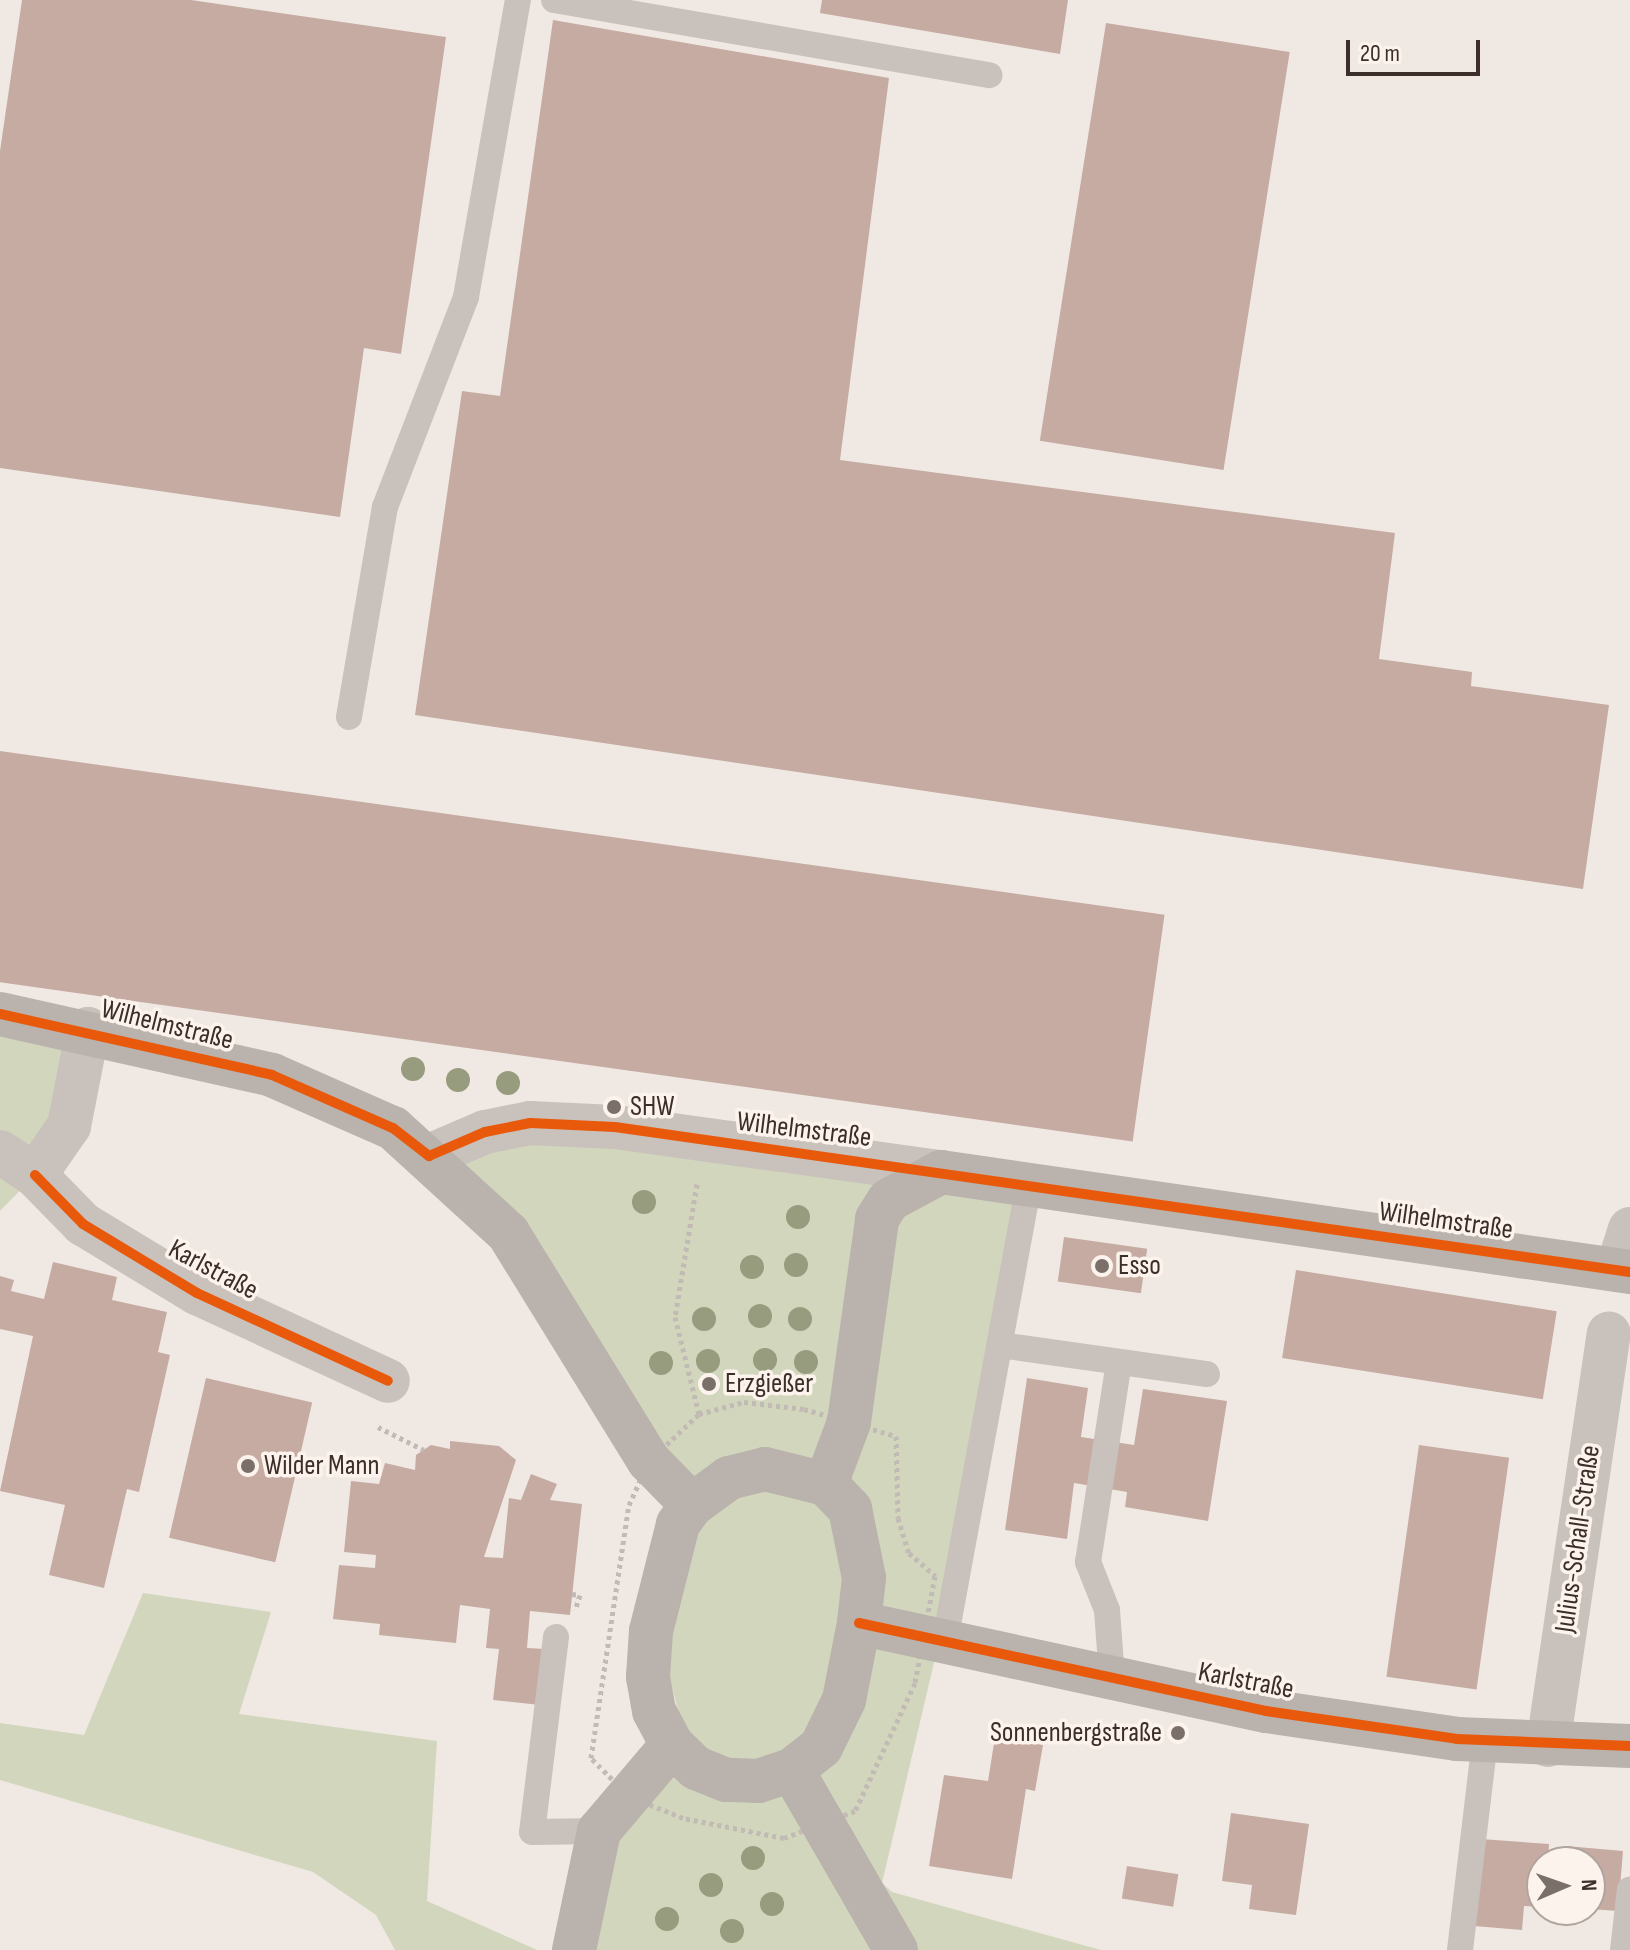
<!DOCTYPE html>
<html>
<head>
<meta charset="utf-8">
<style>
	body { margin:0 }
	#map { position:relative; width:1630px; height:1950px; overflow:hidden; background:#f0e9e3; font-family:"Sofia Sans Condensed",sans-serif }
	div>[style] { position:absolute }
	.green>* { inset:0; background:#d2d6bc }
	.building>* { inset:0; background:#c6aba3; transform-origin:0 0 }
	.path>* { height:5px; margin-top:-2.5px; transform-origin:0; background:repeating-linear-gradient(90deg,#c2bab4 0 4px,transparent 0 8px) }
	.lane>* { height:26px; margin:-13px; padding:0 13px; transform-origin:13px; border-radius:13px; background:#c9c1bc }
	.street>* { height:44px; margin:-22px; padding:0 22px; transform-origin:22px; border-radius:22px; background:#c9c1bc }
	.secondary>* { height:44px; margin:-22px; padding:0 22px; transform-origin:22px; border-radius:22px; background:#bab2ac }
	.cycleway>* { height:10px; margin:-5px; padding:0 5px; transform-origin:5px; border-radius:5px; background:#e8590c }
	.trees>* { width:24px; height:24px; margin:-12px; border-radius:50%; background:#969c7d }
	.dots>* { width:22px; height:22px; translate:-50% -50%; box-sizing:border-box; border:4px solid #fcf4ec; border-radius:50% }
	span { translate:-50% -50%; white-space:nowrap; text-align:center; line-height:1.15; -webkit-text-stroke:7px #fcf4ec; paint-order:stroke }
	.street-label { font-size:28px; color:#3c2e29 }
	.poi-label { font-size:28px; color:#3c2e29 }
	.left { translate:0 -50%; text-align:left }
	.right { translate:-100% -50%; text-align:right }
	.north { position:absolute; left:1526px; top:1846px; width:80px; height:80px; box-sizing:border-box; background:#fcf4ec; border:2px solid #afa59e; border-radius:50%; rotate:88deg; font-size:22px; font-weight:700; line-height:32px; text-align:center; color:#3c2e29 }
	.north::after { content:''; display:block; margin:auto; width:28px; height:36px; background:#7b6f6a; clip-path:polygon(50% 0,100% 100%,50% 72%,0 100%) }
	.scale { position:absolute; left:1346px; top:40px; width:134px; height:36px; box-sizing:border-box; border:4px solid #3c2e29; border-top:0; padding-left:10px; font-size:24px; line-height:28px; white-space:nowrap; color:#3c2e29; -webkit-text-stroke:6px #fcf4ec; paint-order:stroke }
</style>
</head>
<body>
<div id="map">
	<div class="green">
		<i style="clip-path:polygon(0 1022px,79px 1036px,35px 1175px,0 1211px)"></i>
		<i style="clip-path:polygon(576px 1134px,1021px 1190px,942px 1629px,882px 1883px,892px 1892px,1101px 1950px,587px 1950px,606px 1835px,686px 1744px,665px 1657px,689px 1521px,445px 1160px)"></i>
		<i style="clip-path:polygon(143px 1593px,271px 1612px,239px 1714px,437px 1741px,427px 1901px,537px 1950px,395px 1950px,376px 1915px,313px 1872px,0 1780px,0 1723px,84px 1735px)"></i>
	</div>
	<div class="building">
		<i style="clip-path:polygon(22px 0,191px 0,446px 37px,401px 354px,364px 348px,340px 517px,0 468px,0 151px)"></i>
		<i style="clip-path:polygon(822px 0,1068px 0,1060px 54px,820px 13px)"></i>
		<i style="clip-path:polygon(553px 20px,889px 78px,840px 460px,1395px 533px,1379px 659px,1472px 672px,1471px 686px,1609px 705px,1583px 889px,415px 715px,462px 391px,500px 396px)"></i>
		<i style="left:1106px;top:23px;width:186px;height:423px;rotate:9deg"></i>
		<i style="left:0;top:751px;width:1176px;height:229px;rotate:8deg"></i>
		<i style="left:1064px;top:1237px;width:84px;height:45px;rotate:8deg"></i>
		<i style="clip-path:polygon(53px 1262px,117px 1277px,112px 1300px,167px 1312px,158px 1352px,170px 1355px,139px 1492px,127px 1489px,104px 1588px,49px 1575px,65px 1505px,0 1491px,33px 1336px,0 1329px,0 1276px,14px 1280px,11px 1291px,44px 1299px)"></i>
		<i style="left:1296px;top:1270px;width:264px;height:89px;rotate:9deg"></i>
		<i style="left:206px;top:1378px;width:109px;height:164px;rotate:13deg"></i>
		<i style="clip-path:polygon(1027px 1378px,1088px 1388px,1081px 1437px,1134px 1445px,1143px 1389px,1227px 1401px,1208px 1521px,1125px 1507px,1127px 1492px,1074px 1483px,1067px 1539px,1005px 1530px)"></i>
		<i style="clip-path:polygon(450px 1441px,499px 1446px,516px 1460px,484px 1557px,503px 1558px,509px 1498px,521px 1500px,531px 1474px,557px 1484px,550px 1500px,582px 1504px,570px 1615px,530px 1611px,527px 1648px,546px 1649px,540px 1705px,493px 1700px,499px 1649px,486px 1648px,490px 1609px,460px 1605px,456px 1643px,379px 1635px,380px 1624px,333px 1619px,339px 1565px,375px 1568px,376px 1555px,344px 1552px,351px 1481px,379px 1484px,385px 1463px,415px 1470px,416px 1455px,431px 1445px,450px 1449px)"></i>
		<i style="left:1419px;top:1445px;width:91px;height:234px;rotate:8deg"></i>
		<i style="clip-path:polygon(995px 1737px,1043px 1745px,1035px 1791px,1026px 1789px,1012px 1879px,929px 1866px,944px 1775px,988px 1781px)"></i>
		<i style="clip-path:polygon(1231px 1813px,1309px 1824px,1296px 1915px,1249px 1909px,1252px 1885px,1222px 1881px)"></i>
		<i style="clip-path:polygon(1481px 1839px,1549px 1844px,1548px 1862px,1542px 1862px,1542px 1907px,1524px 1906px,1522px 1930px,1474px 1926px)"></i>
		<i style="clip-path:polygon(1566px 1846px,1623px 1851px,1618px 1911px,1590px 1909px,1590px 1862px,1565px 1862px)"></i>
		<i style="left:1127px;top:1866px;width:52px;height:33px;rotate:9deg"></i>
	</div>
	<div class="path">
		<i style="left:697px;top:1184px;width:135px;rotate:99.4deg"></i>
		<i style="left:675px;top:1317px;width:100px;rotate:76.1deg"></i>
		<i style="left:744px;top:1402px;width:60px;rotate:6.7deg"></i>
		<i style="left:804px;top:1409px;width:96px;rotate:16.4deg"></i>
		<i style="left:896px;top:1436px;width:82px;rotate:88.6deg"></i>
		<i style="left:898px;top:1518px;width:37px;rotate:73deg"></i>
		<i style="left:909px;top:1553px;width:35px;rotate:41deg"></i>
		<i style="left:935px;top:1576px;width:109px;rotate:100.6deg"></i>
		<i style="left:915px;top:1683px;width:141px;rotate:115.1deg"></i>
		<i style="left:855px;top:1811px;width:76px;rotate:159.2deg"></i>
		<i style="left:784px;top:1838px;width:103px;rotate:-168.8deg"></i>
		<i style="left:683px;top:1818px;width:58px;rotate:-157.8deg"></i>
		<i style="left:629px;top:1796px;width:54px;rotate:-135deg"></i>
		<i style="left:591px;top:1758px;width:256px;rotate:-81.5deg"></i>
		<i style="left:629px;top:1505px;width:48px;rotate:-65.6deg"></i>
		<i style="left:649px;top:1461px;width:69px;rotate:-43.2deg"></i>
		<i style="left:699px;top:1414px;width:47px;rotate:-14.9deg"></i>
		<i style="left:378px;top:1427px;width:51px;rotate:26.6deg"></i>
		<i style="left:572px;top:1594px;width:8px;rotate:7deg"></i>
		<i style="left:580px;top:1595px;width:16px;rotate:108deg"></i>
	</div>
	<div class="lane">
		<i style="left:554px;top:0;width:442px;rotate:9.8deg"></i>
		<i style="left:349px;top:717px;width:213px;rotate:-80.3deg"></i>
		<i style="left:385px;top:507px;width:225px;rotate:-68.9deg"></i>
		<i style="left:466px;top:297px;width:302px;rotate:-80.1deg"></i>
		<i style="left:1000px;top:1345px;width:209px;rotate:8deg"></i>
		<i style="left:556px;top:1637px;width:196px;rotate:97deg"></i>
		<i style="left:532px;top:1832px;width:67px;rotate:-0.9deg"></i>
		<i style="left:945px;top:1641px;width:464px;rotate:-79.6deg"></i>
		<i style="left:1112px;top:1678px;width:68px;rotate:-94.2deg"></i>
		<i style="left:1107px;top:1610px;width:52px;rotate:-111.6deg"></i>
		<i style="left:1088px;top:1562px;width:202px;rotate:-81.2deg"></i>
		<i style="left:1460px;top:1950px;width:210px;rotate:-83.2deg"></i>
		<i style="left:1623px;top:1950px;width:61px;rotate:-83.5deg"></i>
	</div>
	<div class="street">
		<i style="left:0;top:1152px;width:42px;rotate:33.3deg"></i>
		<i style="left:35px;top:1175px;width:60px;rotate:-55.2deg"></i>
		<i style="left:69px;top:1126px;width:99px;rotate:-78.9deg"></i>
		<i style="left:429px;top:1156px;width:61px;rotate:-23.2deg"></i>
		<i style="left:485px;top:1132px;width:46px;rotate:-11.3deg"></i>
		<i style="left:530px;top:1123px;width:85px;rotate:2.7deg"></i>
		<i style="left:615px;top:1127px;width:329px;rotate:7.9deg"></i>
		<i style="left:35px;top:1175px;width:69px;rotate:45.6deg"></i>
		<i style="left:83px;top:1224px;width:133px;rotate:31.2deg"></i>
		<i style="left:197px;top:1293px;width:210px;rotate:24.7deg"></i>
		<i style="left:1617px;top:1270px;width:43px;rotate:-72.4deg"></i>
		<i style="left:1548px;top:1745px;width:416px;rotate:-81.6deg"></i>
	</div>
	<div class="secondary">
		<i style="left:0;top:1014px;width:279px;rotate:12.6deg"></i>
		<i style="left:272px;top:1075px;width:132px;rotate:23.7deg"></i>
		<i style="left:393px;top:1128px;width:156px;rotate:42.4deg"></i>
		<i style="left:508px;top:1233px;width:268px;rotate:58.3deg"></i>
		<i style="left:649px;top:1461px;width:62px;rotate:45.7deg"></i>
		<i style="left:765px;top:1469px;width:63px;rotate:13.8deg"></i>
		<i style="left:826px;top:1484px;width:35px;rotate:46deg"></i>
		<i style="left:850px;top:1509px;width:70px;rotate:78.5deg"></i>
		<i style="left:864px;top:1578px;width:45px;rotate:96.3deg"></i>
		<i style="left:859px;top:1623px;width:78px;rotate:101deg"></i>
		<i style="left:844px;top:1700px;width:52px;rotate:116.1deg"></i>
		<i style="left:821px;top:1747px;width:37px;rotate:142deg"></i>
		<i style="left:792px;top:1770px;width:35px;rotate:162deg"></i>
		<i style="left:759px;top:1781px;width:33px;rotate:-178deg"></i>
		<i style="left:726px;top:1780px;width:32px;rotate:-158deg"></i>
		<i style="left:696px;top:1768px;width:33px;rotate:-136deg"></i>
		<i style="left:672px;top:1745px;width:38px;rotate:-118deg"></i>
		<i style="left:654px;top:1711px;width:35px;rotate:-100deg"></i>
		<i style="left:648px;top:1677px;width:46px;rotate:-86.3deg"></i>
		<i style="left:651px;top:1631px;width:110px;rotate:-75.8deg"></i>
		<i style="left:678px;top:1524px;width:24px;rotate:-54deg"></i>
		<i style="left:692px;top:1505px;width:46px;rotate:-36.1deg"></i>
		<i style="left:729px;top:1478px;width:37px;rotate:-14deg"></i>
		<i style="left:826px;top:1484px;width:66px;rotate:-69.6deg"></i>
		<i style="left:849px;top:1422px;width:205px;rotate:-82.1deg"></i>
		<i style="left:877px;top:1219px;width:22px;rotate:-58deg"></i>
		<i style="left:889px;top:1200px;width:59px;rotate:-28.3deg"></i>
		<i style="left:941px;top:1172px;width:696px;rotate:8.26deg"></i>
		<i style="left:859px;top:1623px;width:416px;rotate:12.2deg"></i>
		<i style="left:1266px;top:1711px;width:193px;rotate:8.3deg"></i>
		<i style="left:1457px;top:1739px;width:173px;rotate:2.3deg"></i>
		<i style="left:792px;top:1770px;width:208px;rotate:60deg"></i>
		<i style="left:574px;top:1950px;width:122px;rotate:-78.1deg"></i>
		<i style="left:599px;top:1831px;width:113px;rotate:-49.7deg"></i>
	</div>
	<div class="cycleway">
		<i style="left:0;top:1014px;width:279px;rotate:12.6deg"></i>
		<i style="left:272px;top:1075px;width:132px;rotate:23.7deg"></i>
		<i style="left:393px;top:1128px;width:46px;rotate:37.9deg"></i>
		<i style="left:429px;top:1156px;width:61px;rotate:-23.2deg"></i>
		<i style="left:485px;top:1132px;width:46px;rotate:-11.3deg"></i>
		<i style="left:530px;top:1123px;width:85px;rotate:2.7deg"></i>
		<i style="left:615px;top:1127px;width:1025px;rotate:8.13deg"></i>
		<i style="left:35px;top:1175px;width:69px;rotate:45.6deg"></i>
		<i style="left:83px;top:1224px;width:133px;rotate:31.2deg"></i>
		<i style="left:197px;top:1293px;width:210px;rotate:24.7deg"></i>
		<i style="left:859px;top:1623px;width:416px;rotate:12.2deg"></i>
		<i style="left:1266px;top:1711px;width:193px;rotate:8.3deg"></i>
		<i style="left:1457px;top:1739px;width:173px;rotate:2.3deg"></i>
	</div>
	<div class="trees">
		<i style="left:413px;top:1069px"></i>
		<i style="left:458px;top:1080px"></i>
		<i style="left:508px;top:1083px"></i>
		<i style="left:644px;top:1202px"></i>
		<i style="left:798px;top:1217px"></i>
		<i style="left:796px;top:1265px"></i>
		<i style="left:752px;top:1267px"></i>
		<i style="left:760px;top:1316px"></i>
		<i style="left:704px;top:1319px"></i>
		<i style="left:800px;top:1319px"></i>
		<i style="left:765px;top:1360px"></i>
		<i style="left:708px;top:1361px"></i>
		<i style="left:806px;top:1362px"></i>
		<i style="left:661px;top:1363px"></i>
		<i style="left:753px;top:1858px"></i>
		<i style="left:711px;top:1885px"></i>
		<i style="left:772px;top:1904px"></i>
		<i style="left:667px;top:1919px"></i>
		<i style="left:732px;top:1931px"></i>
	</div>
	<div class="dots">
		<i style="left:614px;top:1107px;background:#7b6f6a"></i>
		<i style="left:1102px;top:1266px;background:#7b6f6a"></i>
		<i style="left:709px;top:1384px;background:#7b6f6a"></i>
		<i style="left:248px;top:1466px;background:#7b6f6a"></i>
		<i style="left:1178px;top:1733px;background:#7b6f6a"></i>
	</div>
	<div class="street-label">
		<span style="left:167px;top:1025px;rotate:14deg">Wilhelmstraße</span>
		<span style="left:804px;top:1130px;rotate:7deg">Wilhelmstraße</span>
		<span style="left:1446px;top:1221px;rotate:8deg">Wilhelmstraße</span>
		<span style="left:213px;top:1270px;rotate:28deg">Karlstraße</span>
		<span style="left:1578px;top:1539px;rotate:-82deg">Julius-Schall-Straße</span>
		<span style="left:1246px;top:1681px;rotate:11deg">Karlstraße</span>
	</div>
	<div class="poi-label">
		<span class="left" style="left:630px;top:1107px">SHW</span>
		<span class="left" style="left:1118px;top:1266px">Esso</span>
		<span class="left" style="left:725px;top:1384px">Erzgießer</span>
		<span class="left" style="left:264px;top:1466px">Wilder Mann</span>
		<span class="right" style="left:1162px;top:1733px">Sonnenbergstraße</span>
	</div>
	<div class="north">N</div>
	<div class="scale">20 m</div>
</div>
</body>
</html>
